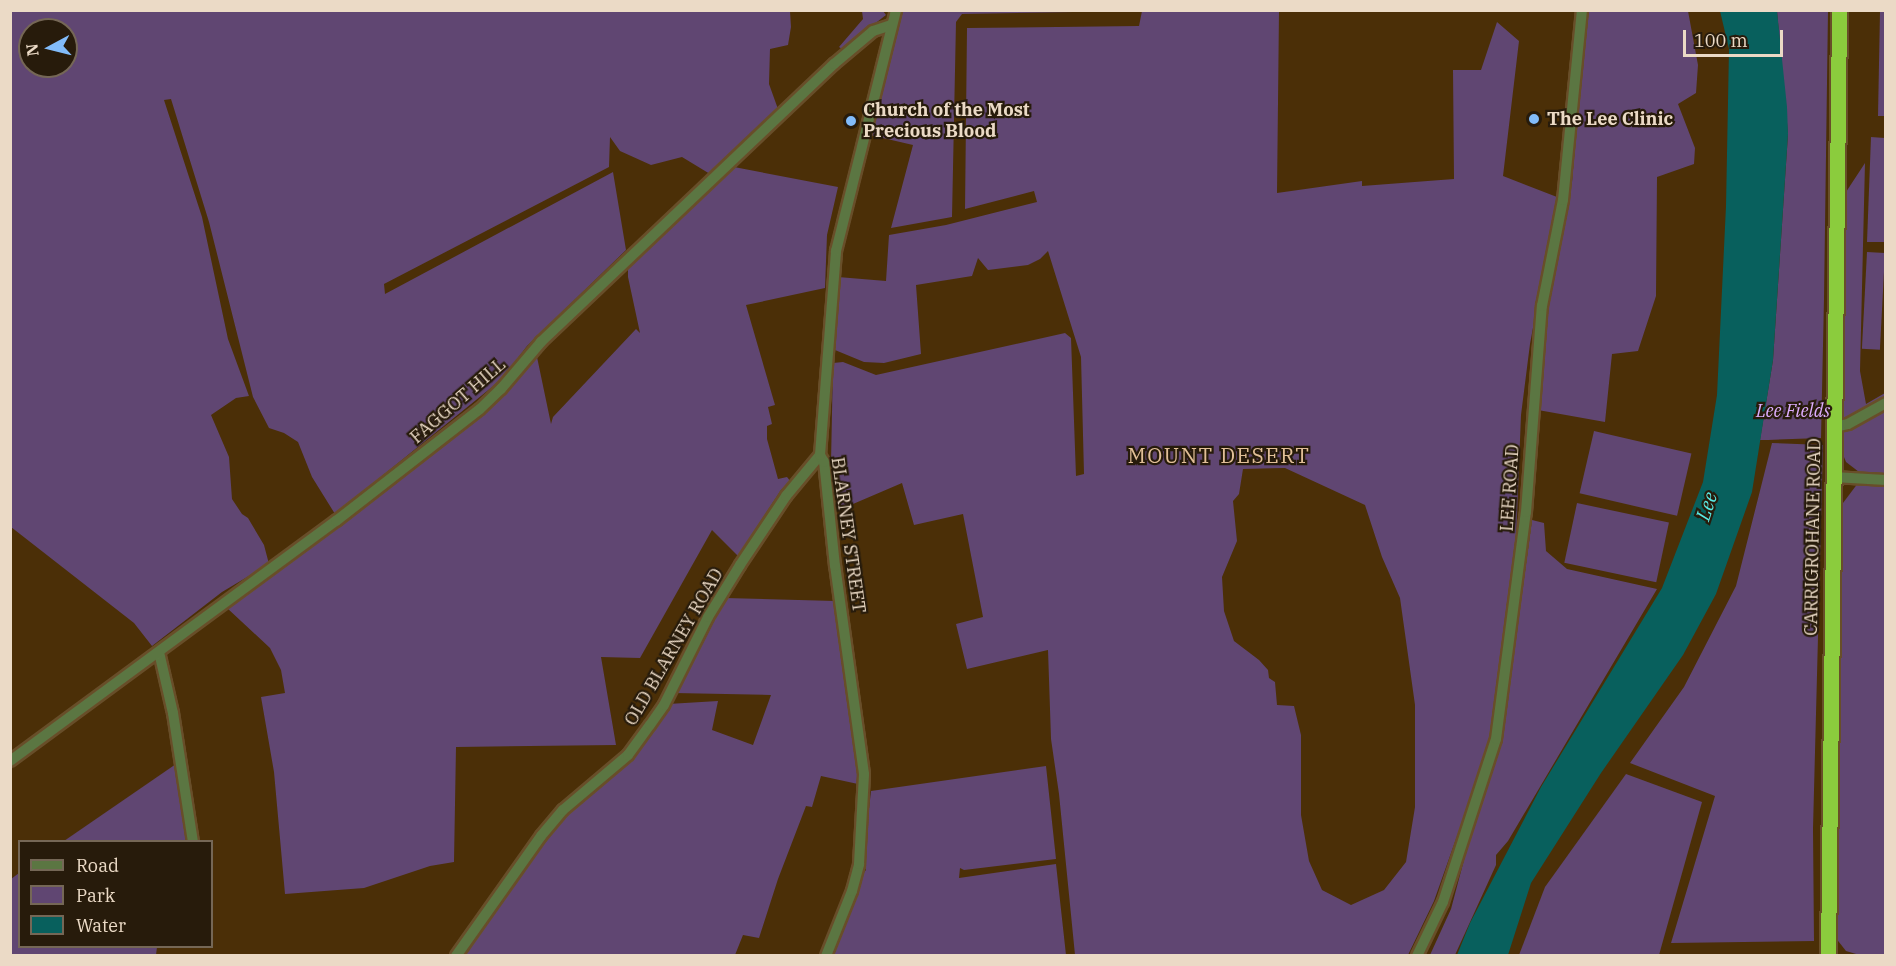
<!DOCTYPE html>
<html>
<head>
<meta charset="utf-8">
<style>
	body { margin:0 }
	#map { position:relative; width:1896px; height:966px; overflow:hidden; background:#4b2f07; font-family:"IBM Plex Serif",serif }
	div>[style] { position:absolute }
	.green>* { inset:0; background:#604672; transform-origin:0 0 }
	.water>* { inset:0; background:#08605d }
	.roads { filter:drop-shadow(2px 0 #684e29) drop-shadow(-2px 0 #684e29) drop-shadow(0 2px #684e29) drop-shadow(0 -2px #684e29) }
	.minor>* { height:10px; margin:-5px; padding:0 5px; transform-origin:5px; border-radius:5px; background:#5b7642 }
	.highway>* { height:15px; margin:-7.5px; padding:0 7.5px; transform-origin:7.5px; border-radius:7.5px; background:#8bcc3d }
	.dots>* { width:16px; height:16px; translate:-50% -50%; box-sizing:border-box; border:3px solid #271b0b; border-radius:50% }
	span { translate:-50% -50%; white-space:nowrap; text-align:center; line-height:1.15; -webkit-text-stroke:4.5px #271b0b; paint-order:stroke }
	.poi-label { font-size:18px; color:#ebdac6; font-weight:700 }
	.left { translate:0 -50%; text-align:left }
	.street-label { font-size:18px; color:#ebdac6 }
	.park-label { font-size:18px; color:#ddadfe; font-style:italic }
	.water-label { font-size:20px; color:#5aeae4; font-style:italic }
	.quarter-label { font-size:21px; color:#e1bf97; letter-spacing:1.5px }
	.frame { position:absolute; inset:0; border:12px solid #ebdac6; pointer-events:none }
	.legend { position:absolute; left:18px; top:840px; width:195px; height:108px; box-sizing:border-box; background:#271b0b; border:2px solid #756756; margin:0; padding:8px 10px; list-style:none; font-size:18px; color:#ebdac6 }
	.legend li { display:flex; align-items:center; gap:12px; height:30px }
	.legend b { width:30px; border:2px solid #756756 }
	.north { position:absolute; left:18px; top:18px; width:60px; height:60px; box-sizing:border-box; background:#271b0b; border:2px solid #756756; border-radius:50%; rotate:263deg; font-size:16px; font-weight:700; line-height:24px; text-align:center; color:#ebdac6 }
	.north::after { content:''; display:block; margin:auto; width:21px; height:27px; background:#82bcfa; clip-path:polygon(50% 0,100% 100%,50% 72%,0 100%) }
	.scale { position:absolute; left:1683px; top:30px; width:100px; height:27px; box-sizing:border-box; border:3px solid #ebdac6; border-top:0; padding-left:8px; font-size:18px; line-height:21px; white-space:nowrap; color:#ebdac6; -webkit-text-stroke:4px #271b0b; paint-order:stroke }
</style>
</head>
<body>
<div id="map">
	<div class="green">
		<i style="clip-path:polygon(evenodd,11px 11px,790px 11px,791px 27px,788px 45px,770px 49px,769px 84px,778px 109px,710px 174px,682px 157px,651px 165px,620px 151px,610px 137px,609px 167px,384px 284px,385px 294px,613px 172px,626px 250px,527px 346px,502px 379px,335px 514px,312px 477px,298px 442px,284px 433px,269px 428px,253px 397px,209px 222px,171px 99px,164px 100px,202px 217px,228px 339px,249px 396px,236px 398px,211px 415px,229px 457px,232px 499px,242px 514px,248px 518px,264px 545px,269px 564px,222px 592px,152px 646px,134px 623px,11px 527px,11px 11px,30px 30px,66px 30px,66px 66px,30px 66px,30px 30px)"></i>
		<i style="clip-path:polygon(862px 11px,883px 11px,886px 15px,842px 49px,839px 47px,863px 19px)"></i>
		<i style="clip-path:polygon(901px 11px,1132px 11px,962px 14px,956px 22px,952px 217px,891px 228px,913px 145px,870px 135px)"></i>
		<i style="clip-path:polygon(evenodd,1142px 11px,1279px 11px,1277px 193px,1362px 181px,1362px 186px,1454px 179px,1453px 70px,1481px 70px,1497px 22px,1519px 41px,1503px 176px,1557px 197px,1530px 344px,1521px 415px,1516px 542px,1489px 746px,1434px 901px,1408px 955px,1075px 955px,1059px 794px,1051px 739px,1048px 650px,967px 669px,956px 624px,983px 617px,963px 514px,914px 525px,902px 483px,839px 510px,831px 462px,833px 363px,843px 362px,876px 375px,1065px 333px,1071px 338px,1076px 476px,1084px 474px,1081px 357px,1048px 251px,1040px 259px,1028px 265px,988px 270px,978px 258px,972px 276px,916px 285px,921px 354px,884px 363px,864px 362px,835px 350px,838px 277px,886px 281px,889px 235px,946px 225px,1037px 202px,1034px 191px,965px 209px,967px 28px,1139px 26px,1142px 11px,1285px 468px,1365px 505px,1382px 557px,1400px 598px,1415px 705px,1415px 807px,1406px 862px,1384px 890px,1351px 905px,1322px 890px,1309px 861px,1301px 815px,1301px 735px,1294px 706px,1277px 705px,1275px 682px,1269px 678px,1268px 670px,1259px 660px,1234px 641px,1224px 611px,1222px 577px,1237px 541px,1233px 501px,1239px 494px,1243px 469px,1285px 468px)"></i>
		<i style="clip-path:polygon(1589px 11px,1688px 11px,1698px 65px,1696px 93px,1678px 104px,1695px 148px,1694px 164px,1657px 177px,1656px 296px,1638px 351px,1612px 354px,1605px 422px,1538px 410px,1549px 302px,1572px 182px,1585px 24px)"></i>
		<i style="clip-path:polygon(1777px 11px,1828px 11px,1824px 299px,1821px 438px,1768px 440px,1760px 440px,1773px 360px,1788px 134px)"></i>
		<i style="clip-path:polygon(1880px 11px,1885px 11px,1885px 116px,1878px 116px)"></i>
		<i style="clip-path:polygon(1871px 137px,1885px 138px,1885px 242px,1867px 242px)"></i>
		<i style="clip-path:polygon(1865px 163px,1860px 371px,1866px 404px,1885px 393px,1885px 401px,1846px 421px,1841px 420px,1840px 409px,1846px 192px)"></i>
		<i style="clip-path:polygon(734px 167px,838px 187px,827px 235px,825px 288px,746px 305px,775px 405px,768px 407px,772px 424px,767px 426px,767px 439px,778px 479px,787px 477px,791px 482px,781px 490px,738px 556px,712px 530px,640px 658px,601px 657px,616px 745px,456px 747px,454px 862px,430px 866px,364px 888px,285px 894px,274px 772px,261px 697px,285px 693px,281px 670px,270px 648px,227px 608px,370px 503px,448px 443px,496px 403px,537px 357px,551px 424px,553px 417px,636px 329px,640px 333px,628px 277px,628px 266px)"></i>
		<i style="left:1867px;top:252px;width:18px;height:97px;rotate:3deg"></i>
		<i style="clip-path:polygon(1885px 406px,1885px 476px,1859px 472px,1846px 462px,1840px 447px,1840px 434px,1845px 429px)"></i>
		<i style="left:1594px;top:431px;width:100px;height:64px;rotate:13deg"></i>
		<i style="clip-path:polygon(1772px 443px,1823px 445px,1813px 829px,1814px 941px,1671px 943px,1715px 796px,1630px 763px,1684px 687px,1736px 586px)"></i>
		<i style="clip-path:polygon(1858px 483px,1885px 485px,1885px 955px,1863px 956px,1846px 951px,1835px 937px,1840px 507px)"></i>
		<i style="left:1577px;top:503px;width:94px;height:61px;rotate:12deg"></i>
		<i style="clip-path:polygon(1532px 520px,1544px 523px,1546px 551px,1567px 569px,1657px 589px,1508px 841px,1496px 855px,1496px 865px,1455px 955px,1430px 955px,1451px 909px,1469px 841px,1502px 739px)"></i>
		<i style="clip-path:polygon(725px 598px,835px 601px,858px 761px,858px 784px,821px 776px,812px 807px,806px 806px,778px 879px,759px 938px,743px 935px,735px 955px,459px 956px,498px 897px,565px 814px,628px 761px,668px 704px,718px 701px,712px 730px,753px 745px,771px 695px,674px 693px)"></i>
		<i style="clip-path:polygon(176px 764px,186px 841px,64px 841px)"></i>
		<i style="clip-path:polygon(1046px 766px,1056px 859px,964px 870px,960px 868px,959px 878px,1056px 864px,1066px 955px,833px 956px,859px 878px,866px 870px,863px 862px,871px 791px)"></i>
		<i style="clip-path:polygon(1626px 774px,1702px 802px,1659px 955px,1519px 955px,1545px 887px)"></i>
		<i style="clip-path:polygon(19px 873px,20px 946px,157px 947px,156px 955px,11px 955px,11px 879px)"></i>
	</div>
	<div class="water">
		<i style="clip-path:polygon(1720px 11px,1777px 11px,1787px 107px,1788px 134px,1773px 360px,1752px 492px,1716px 594px,1683px 655px,1601px 773px,1531px 883px,1508px 955px,1457px 955px,1470px 923px,1541px 787px,1662px 588px,1703px 482px,1717px 395px,1726px 206px,1729px 49px)"></i>
	</div>
	<div class="roads">
		<div class="minor">
			<i style="left:1834px;top:427px;width:14px;rotate:-12deg"></i>
			<i style="left:1848px;top:424px;width:43px;rotate:-28.9deg"></i>
			<i style="left:1833px;top:477px;width:53px;rotate:3.2deg"></i>
			<i style="left:159px;top:652px;width:63px;rotate:77.1deg"></i>
			<i style="left:173px;top:713px;width:131px;rotate:81.2deg"></i>
			<i style="left:10px;top:761px;width:405px;rotate:-36.4deg"></i>
			<i style="left:336px;top:521px;width:182px;rotate:-37.9deg"></i>
			<i style="left:480px;top:409px;width:29px;rotate:-44deg"></i>
			<i style="left:501px;top:389px;width:62px;rotate:-49.6deg"></i>
			<i style="left:541px;top:342px;width:404px;rotate:-43.5deg"></i>
			<i style="left:834px;top:64px;width:51px;rotate:-40.2deg"></i>
			<i style="left:873px;top:31px;width:19px;rotate:-18deg"></i>
			<i style="left:456px;top:956px;width:147px;rotate:-54.7deg"></i>
			<i style="left:541px;top:836px;width:34px;rotate:-50deg"></i>
			<i style="left:563px;top:810px;width:85px;rotate:-40.2deg"></i>
			<i style="left:628px;top:755px;width:37px;rotate:-54deg"></i>
			<i style="left:650px;top:725px;width:24px;rotate:-55deg"></i>
			<i style="left:664px;top:705px;width:98px;rotate:-63.4deg"></i>
			<i style="left:708px;top:617px;width:61px;rotate:-58.4deg"></i>
			<i style="left:740px;top:565px;width:83px;rotate:-56.3deg"></i>
			<i style="left:786px;top:496px;width:53px;rotate:-50.3deg"></i>
			<i style="left:826px;top:956px;width:70px;rotate:-68.2deg"></i>
			<i style="left:852px;top:891px;width:28px;rotate:-75deg"></i>
			<i style="left:859px;top:864px;width:90px;rotate:-86.8deg"></i>
			<i style="left:864px;top:774px;width:210px;rotate:-97.9deg"></i>
			<i style="left:835px;top:566px;width:105px;rotate:-96deg"></i>
			<i style="left:824px;top:462px;width:8px;rotate:-120deg"></i>
			<i style="left:820px;top:455px;width:205px;rotate:-85.5deg"></i>
			<i style="left:836px;top:251px;width:248px;rotate:-76deg"></i>
			<i style="left:1417px;top:956px;width:60px;rotate:-64.3deg"></i>
			<i style="left:1443px;top:902px;width:171px;rotate:-72deg"></i>
			<i style="left:1496px;top:739px;width:229px;rotate:-82.5deg"></i>
			<i style="left:1526px;top:512px;width:207px;rotate:-85.6deg"></i>
			<i style="left:1542px;top:306px;width:108px;rotate:-78.8deg"></i>
			<i style="left:1563px;top:200px;width:191px;rotate:-84.3deg"></i>
		</div>
		<div class="highway">
			<i style="left:1828px;top:956px;width:946px;rotate:-89.33deg"></i>
		</div>
	</div>
	<div class="dots">
		<i style="left:1534px;top:119px;background:#82bcfa"></i>
		<i style="left:851px;top:121px;background:#82bcfa"></i>
	</div>
	<div class="poi-label">
		<span class="left" style="left:863px;top:121px">Church of the Most<br>Precious Blood</span>
		<span class="left" style="left:1547px;top:119px">The Lee Clinic</span>
	</div>
	<div class="street-label">
		<span style="left:458px;top:401px;rotate:-41deg">FAGGOT HILL</span>
		<span style="left:1510px;top:488px;rotate:-86deg">LEE ROAD</span>
		<span style="left:848px;top:535px;rotate:82deg">BLARNEY STREET</span>
		<span style="left:1813px;top:537px;rotate:-89deg">CARRIGROHANE ROAD</span>
		<span style="left:674px;top:647px;rotate:-60deg">OLD BLARNEY ROAD</span>
	</div>
	<div class="park-label">
		<span style="left:1793px;top:411px">Lee Fields</span>
	</div>
	<div class="water-label">
		<span style="left:1706px;top:506px;rotate:-72deg">Lee</span>
	</div>
	<div class="quarter-label">
		<span style="left:1219px;top:455px">MOUNT DESERT</span>
	</div>
	<div class="frame"></div>
	<ul class="legend">
	<li><b style="height:8px;background:#5b7642"></b>Road</li>
	<li><b style="height:16px;background:#604672"></b>Park</li>
	<li><b style="height:16px;background:#08605d"></b>Water</li>
	</ul>
	<div class="north">N</div>
	<div class="scale">100 m</div>
</div>
</body>
</html>
